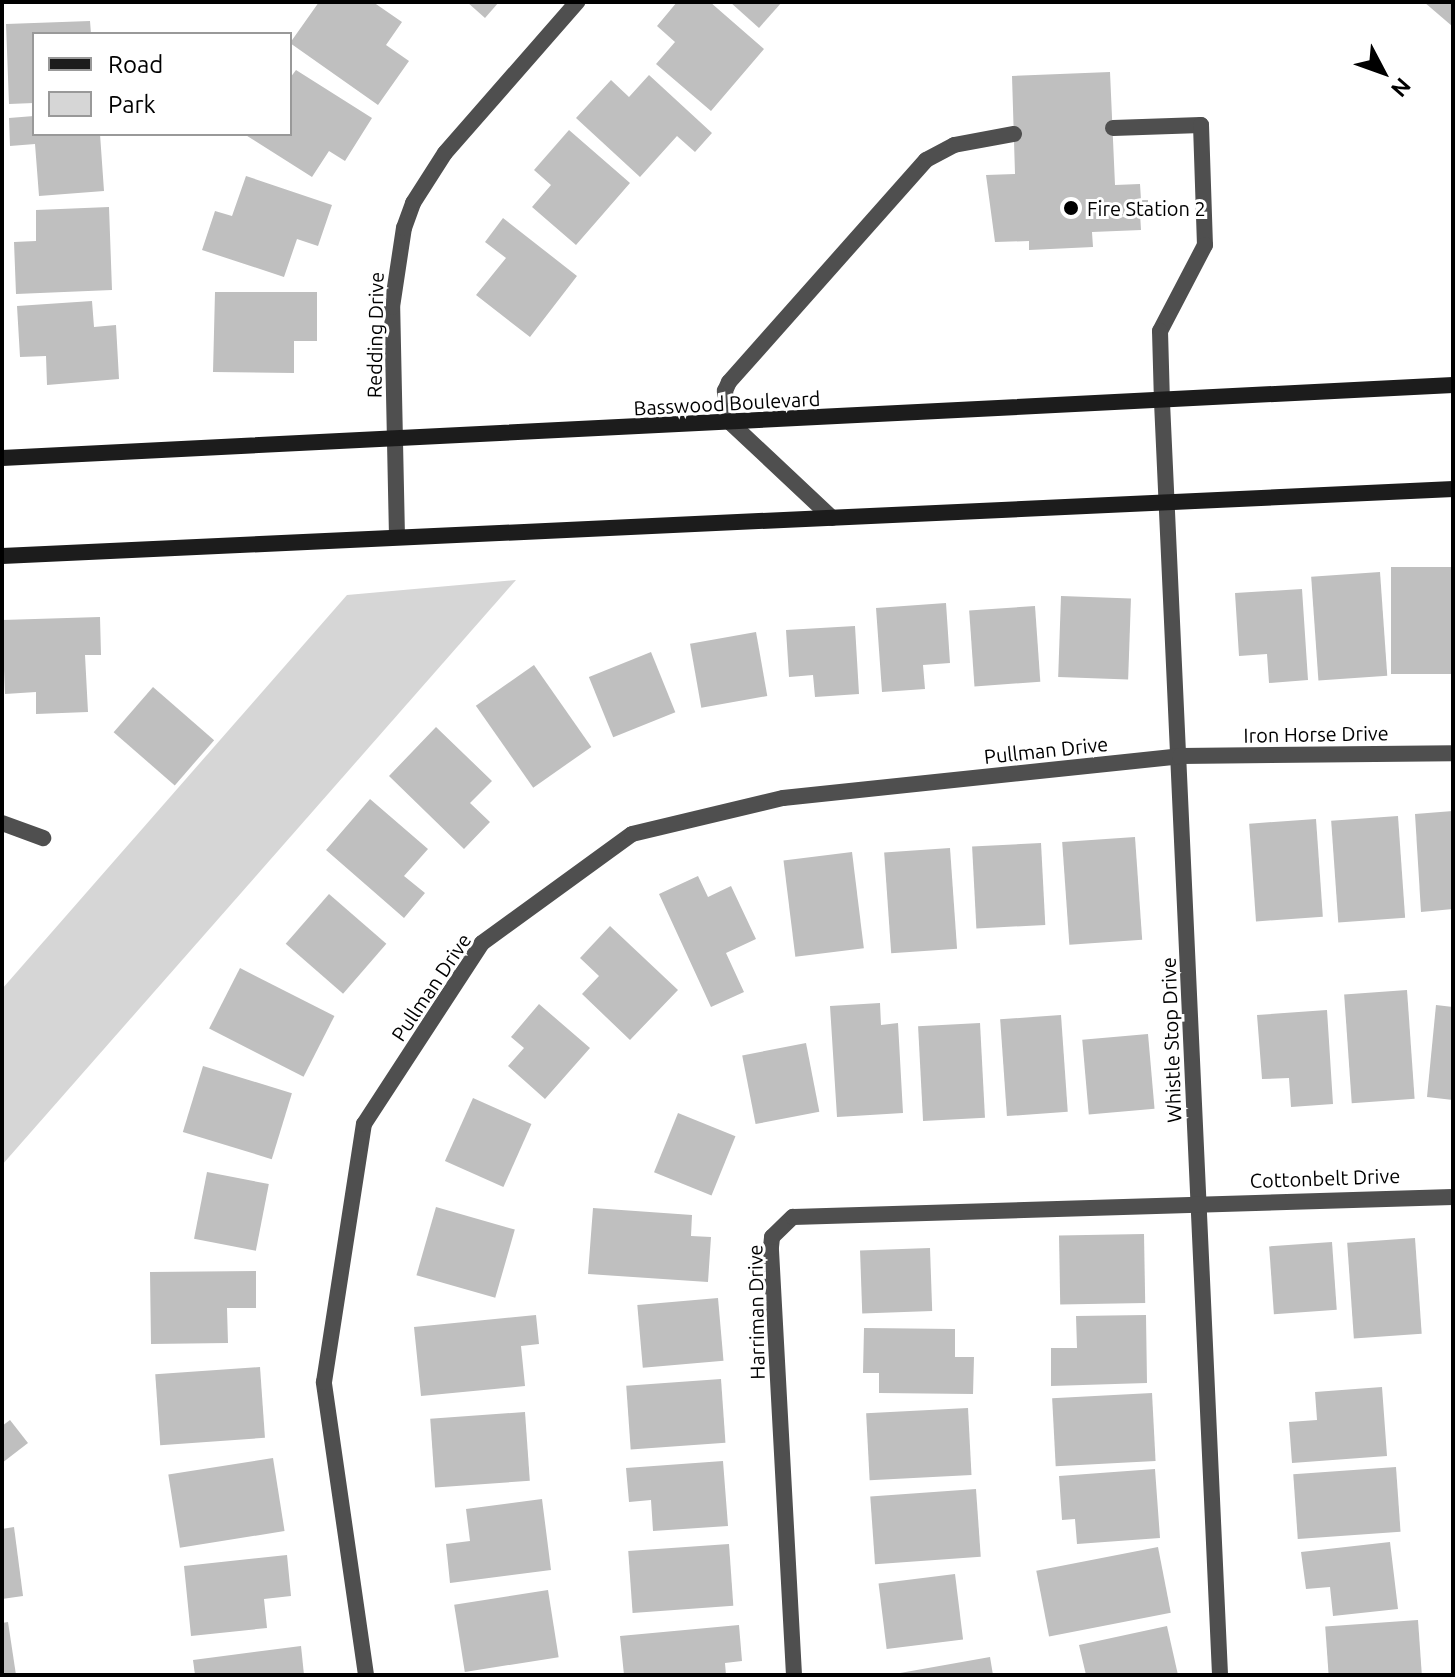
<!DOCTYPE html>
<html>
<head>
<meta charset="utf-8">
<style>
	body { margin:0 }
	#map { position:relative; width:1455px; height:1677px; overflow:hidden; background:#fff; font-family:Ubuntu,sans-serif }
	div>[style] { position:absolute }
	.green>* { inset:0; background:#d6d6d6 }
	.building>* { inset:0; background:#bfbfbf; transform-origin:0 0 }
	.service>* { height:16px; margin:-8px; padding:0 8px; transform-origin:8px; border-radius:8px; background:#4f4f4f }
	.minor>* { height:16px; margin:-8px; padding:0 8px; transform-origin:8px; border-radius:8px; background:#4f4f4f }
	.secondary>* { height:16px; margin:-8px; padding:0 8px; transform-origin:8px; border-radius:8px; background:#1c1c1c }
	.dots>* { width:22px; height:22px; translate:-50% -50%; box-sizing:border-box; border:4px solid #fff; border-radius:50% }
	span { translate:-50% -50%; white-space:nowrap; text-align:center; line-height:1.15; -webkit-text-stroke:6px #fff; paint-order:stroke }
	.poi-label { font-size:20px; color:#000 }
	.left { translate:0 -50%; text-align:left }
	.street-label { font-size:20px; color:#000 }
	.frame { position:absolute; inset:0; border:4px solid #000; pointer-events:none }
	.legend { position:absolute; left:32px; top:32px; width:260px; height:104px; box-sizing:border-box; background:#fff; border:2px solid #999; margin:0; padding:10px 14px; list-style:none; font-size:24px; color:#000 }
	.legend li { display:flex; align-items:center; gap:16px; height:40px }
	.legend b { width:40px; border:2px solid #999 }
	.north { position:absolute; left:1343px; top:32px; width:80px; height:80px; -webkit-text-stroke:6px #fff; paint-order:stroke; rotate:131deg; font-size:22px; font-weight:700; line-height:32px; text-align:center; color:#000 }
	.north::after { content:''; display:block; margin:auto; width:28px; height:36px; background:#000; clip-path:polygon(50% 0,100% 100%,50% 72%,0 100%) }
</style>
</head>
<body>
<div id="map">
	<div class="green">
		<i style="clip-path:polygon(516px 580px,2px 1165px,2px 989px,347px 595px)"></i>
	</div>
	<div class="building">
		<i style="clip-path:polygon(319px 2px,373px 2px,402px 22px,386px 45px,409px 61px,378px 105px,290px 43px)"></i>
		<i style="clip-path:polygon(467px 2px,499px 2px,485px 18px)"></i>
		<i style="clip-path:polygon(677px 2px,710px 2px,764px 49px,711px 111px,656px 64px,675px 42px,657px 26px)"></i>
		<i style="clip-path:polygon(730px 2px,782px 2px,759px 28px)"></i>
		<i style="clip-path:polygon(1424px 2px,1453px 2px,1453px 25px,1452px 26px)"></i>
		<i style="clip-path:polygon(90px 21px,91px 34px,34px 34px,34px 103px,9px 104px,6px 24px)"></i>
		<i style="clip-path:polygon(296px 70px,372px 118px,345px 161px,329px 151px,312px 177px,244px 134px,290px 134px,290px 78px)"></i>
		<i style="clip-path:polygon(1110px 72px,1115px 185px,1140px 184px,1141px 200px,1148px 200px,1148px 213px,1140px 213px,1141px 230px,1092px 232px,1093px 247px,1029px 250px,1029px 241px,995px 242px,986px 175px,1015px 174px,1012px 76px)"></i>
		<i style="clip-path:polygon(649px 75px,712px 133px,695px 152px,677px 136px,640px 177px,576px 118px,611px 80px,629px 97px)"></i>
		<i style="clip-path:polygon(34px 116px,34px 134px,100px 134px,104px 191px,39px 196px,35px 144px,10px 146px,9px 118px)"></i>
		<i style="clip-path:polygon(569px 130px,630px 183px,576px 245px,532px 207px,551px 185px,534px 170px)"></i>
		<i style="clip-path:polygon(246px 176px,332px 205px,318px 246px,297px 239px,284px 277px,202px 250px,215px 211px,232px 216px)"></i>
		<i style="clip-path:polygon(109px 207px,112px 290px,16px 294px,14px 242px,36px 241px,36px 210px)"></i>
		<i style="clip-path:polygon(503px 218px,577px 276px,530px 337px,476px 295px,506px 258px,485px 242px)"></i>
		<i style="clip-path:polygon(215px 292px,317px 292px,317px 341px,294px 341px,294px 373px,213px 372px)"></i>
		<i style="clip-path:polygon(92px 301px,94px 327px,116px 325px,119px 379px,47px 385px,46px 356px,20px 357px,17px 306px)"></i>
		<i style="left:1453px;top:567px;width:107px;height:62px;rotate:90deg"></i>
		<i style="left:1380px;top:572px;width:104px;height:69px;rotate:86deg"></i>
		<i style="clip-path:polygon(1302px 589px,1308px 680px,1269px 683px,1267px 654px,1239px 656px,1235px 593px)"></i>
		<i style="left:1061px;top:596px;width:70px;height:81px;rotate:2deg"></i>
		<i style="clip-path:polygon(946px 603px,950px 663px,923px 665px,925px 689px,882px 692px,876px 608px)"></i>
		<i style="left:1035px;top:606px;width:76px;height:66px;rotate:86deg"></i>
		<i style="clip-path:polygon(100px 617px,101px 655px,85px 655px,88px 712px,36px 714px,36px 692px,5px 694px,2px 620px)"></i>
		<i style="clip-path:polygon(855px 626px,859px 694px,815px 697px,813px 675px,789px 677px,786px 630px)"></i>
		<i style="left:756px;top:632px;width:65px;height:67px;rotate:80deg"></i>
		<i style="left:651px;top:652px;width:65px;height:67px;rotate:68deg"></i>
		<i style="left:534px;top:665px;width:100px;height:71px;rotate:55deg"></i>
		<i style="left:153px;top:687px;width:81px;height:60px;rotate:41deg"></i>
		<i style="clip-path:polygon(436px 727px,492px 781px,470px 803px,490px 822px,464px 849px,389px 776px)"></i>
		<i style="clip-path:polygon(370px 799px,428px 849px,404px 876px,425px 893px,404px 918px,326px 850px)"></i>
		<i style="clip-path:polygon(1453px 811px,1453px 909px,1421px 912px,1415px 814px)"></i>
		<i style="left:1398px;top:816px;width:102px;height:67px;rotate:86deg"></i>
		<i style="left:1316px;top:819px;width:98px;height:67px;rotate:86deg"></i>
		<i style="left:1135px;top:837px;width:103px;height:73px;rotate:86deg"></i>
		<i style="left:1041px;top:843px;width:82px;height:69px;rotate:87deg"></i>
		<i style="left:950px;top:848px;width:101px;height:66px;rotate:86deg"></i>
		<i style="left:852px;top:852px;width:97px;height:69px;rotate:83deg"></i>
		<i style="clip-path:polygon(698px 876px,708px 897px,731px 886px,756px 939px,726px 953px,744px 992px,711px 1007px,659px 894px)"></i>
		<i style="left:329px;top:894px;width:76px;height:66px;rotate:41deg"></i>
		<i style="clip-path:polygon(610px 926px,678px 990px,630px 1040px,582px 994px,599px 976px,580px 958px)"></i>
		<i style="left:240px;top:968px;width:106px;height:68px;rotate:27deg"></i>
		<i style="left:1407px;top:990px;width:109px;height:63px;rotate:86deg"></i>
		<i style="clip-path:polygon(880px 1003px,881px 1025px,898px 1023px,903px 1113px,837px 1117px,830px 1006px)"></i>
		<i style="clip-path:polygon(539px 1004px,590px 1048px,545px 1099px,508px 1066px,524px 1048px,511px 1037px)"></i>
		<i style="clip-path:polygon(1436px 1005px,1453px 1007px,1453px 1100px,1427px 1097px)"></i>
		<i style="clip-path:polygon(1327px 1010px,1333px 1104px,1291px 1107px,1289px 1078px,1262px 1079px,1257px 1015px)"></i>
		<i style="left:1061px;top:1015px;width:97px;height:61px;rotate:86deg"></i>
		<i style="left:980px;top:1023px;width:95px;height:62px;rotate:87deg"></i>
		<i style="left:1148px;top:1034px;width:75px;height:66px;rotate:85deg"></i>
		<i style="left:806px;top:1043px;width:70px;height:65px;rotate:79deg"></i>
		<i style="left:203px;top:1066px;width:93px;height:69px;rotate:17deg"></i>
		<i style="left:473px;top:1098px;width:64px;height:69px;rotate:24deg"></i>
		<i style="left:678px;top:1113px;width:62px;height:64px;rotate:22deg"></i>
		<i style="left:207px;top:1172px;width:63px;height:68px;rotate:11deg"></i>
		<i style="left:436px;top:1207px;width:82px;height:71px;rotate:16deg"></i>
		<i style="clip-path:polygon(593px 1208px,692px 1215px,691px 1236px,711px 1237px,708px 1282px,588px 1274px)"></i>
		<i style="left:1144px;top:1234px;width:69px;height:85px;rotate:89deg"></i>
		<i style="left:1415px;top:1238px;width:96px;height:68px;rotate:86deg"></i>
		<i style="left:1332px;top:1242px;width:68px;height:63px;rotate:86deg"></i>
		<i style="left:930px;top:1248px;width:63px;height:70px;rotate:88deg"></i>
		<i style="clip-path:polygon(256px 1271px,256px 1308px,227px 1308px,228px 1343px,151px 1344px,150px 1272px)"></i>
		<i style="left:718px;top:1298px;width:63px;height:81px;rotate:85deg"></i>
		<i style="clip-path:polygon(536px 1315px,539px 1344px,521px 1346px,525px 1386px,421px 1396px,414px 1327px)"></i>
		<i style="clip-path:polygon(1146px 1315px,1147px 1383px,1051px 1386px,1051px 1348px,1077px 1348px,1076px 1316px)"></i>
		<i style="clip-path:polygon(864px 1328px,955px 1329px,955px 1357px,974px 1357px,973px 1394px,879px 1393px,879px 1373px,863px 1373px)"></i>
		<i style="left:260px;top:1367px;width:71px;height:105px;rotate:86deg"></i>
		<i style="left:721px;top:1379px;width:64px;height:95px;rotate:86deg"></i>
		<i style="clip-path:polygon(1382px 1387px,1387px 1456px,1292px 1463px,1289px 1422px,1317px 1420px,1315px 1392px)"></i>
		<i style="left:1152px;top:1393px;width:68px;height:100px;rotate:87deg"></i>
		<i style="left:968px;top:1408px;width:67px;height:102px;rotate:87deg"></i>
		<i style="left:525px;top:1412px;width:69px;height:95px;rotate:86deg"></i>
		<i style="clip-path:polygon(10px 1420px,28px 1443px,2px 1463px,2px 1426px)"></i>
		<i style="left:273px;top:1458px;width:74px;height:106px;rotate:81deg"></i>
		<i style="clip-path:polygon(723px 1461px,728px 1526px,653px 1531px,651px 1500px,629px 1502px,626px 1468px)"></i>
		<i style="left:1396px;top:1467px;width:65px;height:103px;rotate:86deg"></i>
		<i style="clip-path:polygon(1155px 1469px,1160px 1538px,1077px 1544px,1075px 1519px,1062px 1520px,1059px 1476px)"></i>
		<i style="left:976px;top:1489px;width:68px;height:106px;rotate:86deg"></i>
		<i style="clip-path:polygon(542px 1499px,551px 1570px,450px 1583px,446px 1544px,470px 1541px,466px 1509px)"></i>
		<i style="clip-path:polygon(14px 1527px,23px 1596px,2px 1599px,2px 1529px)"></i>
		<i style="clip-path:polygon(1390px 1542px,1398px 1609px,1333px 1616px,1330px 1587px,1306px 1589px,1301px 1552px)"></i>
		<i style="left:729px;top:1544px;width:62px;height:101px;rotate:86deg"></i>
		<i style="left:1158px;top:1547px;width:67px;height:124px;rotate:79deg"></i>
		<i style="clip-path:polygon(287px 1555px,291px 1596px,264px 1599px,267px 1628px,191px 1636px,184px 1566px)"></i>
		<i style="left:955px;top:1574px;width:66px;height:77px;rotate:83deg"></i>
		<i style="left:548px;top:1590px;width:68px;height:95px;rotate:81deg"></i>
		<i style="left:1418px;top:1620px;width:55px;height:93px;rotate:86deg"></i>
		<i style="clip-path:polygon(8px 1622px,16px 1675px,2px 1675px,2px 1623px)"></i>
		<i style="clip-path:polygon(739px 1625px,742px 1661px,725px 1663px,726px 1675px,624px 1675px,620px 1636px)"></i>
		<i style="clip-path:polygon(1167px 1626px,1178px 1675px,1086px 1675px,1079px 1645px)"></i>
		<i style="clip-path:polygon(301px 1646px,304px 1675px,195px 1675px,193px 1660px)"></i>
		<i style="clip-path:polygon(990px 1657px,993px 1675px,901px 1675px,900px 1673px)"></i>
	</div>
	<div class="service">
		<i style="left:1113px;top:128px;width:88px;rotate:-2deg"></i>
		<i style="left:1201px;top:125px;width:120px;rotate:88.1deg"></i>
		<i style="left:1205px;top:245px;width:97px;rotate:117.6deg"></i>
		<i style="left:1160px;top:331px;width:71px;rotate:88.4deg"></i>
		<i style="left:832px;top:518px;width:139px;rotate:-136.8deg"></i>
		<i style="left:731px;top:423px;width:33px;rotate:-101deg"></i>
		<i style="left:725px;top:391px;width:10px;rotate:-66deg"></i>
		<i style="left:729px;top:382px;width:297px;rotate:-48.4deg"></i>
		<i style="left:926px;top:160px;width:32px;rotate:-28deg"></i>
		<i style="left:954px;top:145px;width:61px;rotate:-10.4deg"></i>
	</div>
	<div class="minor">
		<i style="left:1162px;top:402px;width:1274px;rotate:87.39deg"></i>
		<i style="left:397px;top:537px;width:230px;rotate:-91.2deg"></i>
		<i style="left:392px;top:307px;width:80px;rotate:-81.4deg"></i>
		<i style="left:404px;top:228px;width:27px;rotate:-70deg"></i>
		<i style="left:413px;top:203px;width:59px;rotate:-57.4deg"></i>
		<i style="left:445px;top:153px;width:201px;rotate:-48.8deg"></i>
		<i style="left:2px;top:823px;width:44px;rotate:20.1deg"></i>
		<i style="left:366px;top:1675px;width:296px;rotate:-98.2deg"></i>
		<i style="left:324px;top:1382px;width:261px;rotate:-81.2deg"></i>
		<i style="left:364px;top:1124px;width:216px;rotate:-56.9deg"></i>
		<i style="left:482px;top:943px;width:185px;rotate:-36deg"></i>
		<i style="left:632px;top:834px;width:155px;rotate:-13.4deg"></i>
		<i style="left:783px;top:798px;width:399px;rotate:-6deg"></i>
		<i style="left:1180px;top:756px;width:273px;rotate:-0.6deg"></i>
		<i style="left:794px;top:1675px;width:429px;rotate:-93.1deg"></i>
		<i style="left:771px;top:1247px;width:10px;rotate:-84deg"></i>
		<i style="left:772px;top:1237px;width:29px;rotate:-44deg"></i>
		<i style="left:793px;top:1217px;width:660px;rotate:-1.74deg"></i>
	</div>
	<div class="secondary">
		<i style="left:2px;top:458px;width:1453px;rotate:-2.88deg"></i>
		<i style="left:2px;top:556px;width:1453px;rotate:-2.64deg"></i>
	</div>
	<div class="dots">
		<i style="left:1071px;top:208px;background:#000"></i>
	</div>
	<div class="poi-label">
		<span class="left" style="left:1087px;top:208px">Fire Station 2</span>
	</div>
	<div class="street-label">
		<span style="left:375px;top:335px;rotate:-89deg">Redding Drive</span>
		<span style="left:727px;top:403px;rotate:-3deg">Basswood Boulevard</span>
		<span style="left:1316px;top:734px;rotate:-1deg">Iron Horse Drive</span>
		<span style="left:1046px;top:750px;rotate:-6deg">Pullman Drive</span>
		<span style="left:431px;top:987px;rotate:-56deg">Pullman Drive</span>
		<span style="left:1171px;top:1040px;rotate:-92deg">Whistle Stop Drive</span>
		<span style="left:1325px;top:1178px;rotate:-2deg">Cottonbelt Drive</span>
		<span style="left:756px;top:1312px;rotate:-91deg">Harriman Drive</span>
	</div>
	<div class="frame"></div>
	<ul class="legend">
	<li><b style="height:10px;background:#1c1c1c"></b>Road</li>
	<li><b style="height:22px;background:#d6d6d6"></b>Park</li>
	</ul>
	<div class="north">N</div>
</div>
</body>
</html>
